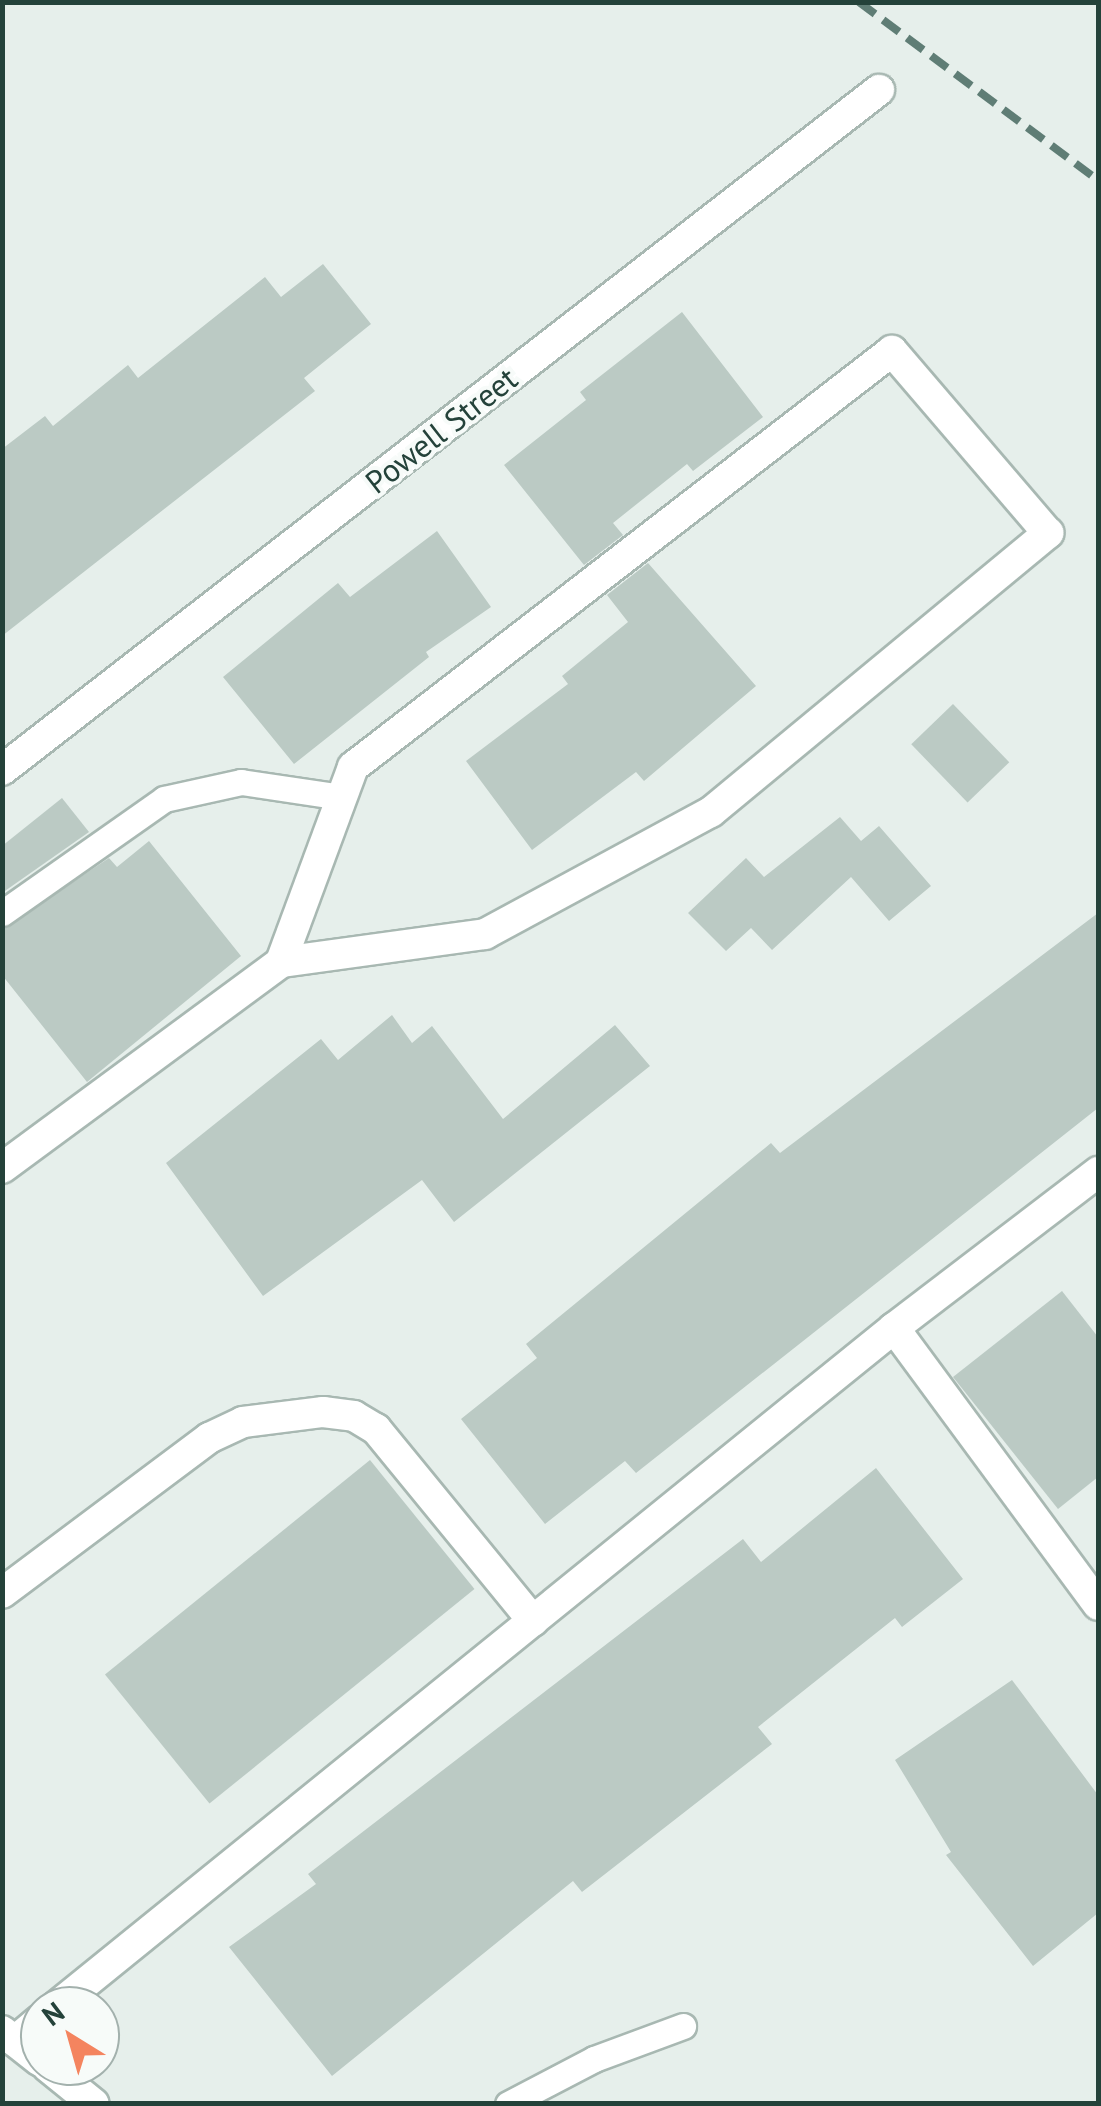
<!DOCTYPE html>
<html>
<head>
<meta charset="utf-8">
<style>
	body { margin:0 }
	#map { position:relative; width:1101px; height:2106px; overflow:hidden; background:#e6efeb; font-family:"PT Sans",sans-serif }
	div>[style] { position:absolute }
	.building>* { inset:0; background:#bbcac4; transform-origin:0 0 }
	.roads { filter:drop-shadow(2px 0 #a8b8b2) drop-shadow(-2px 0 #a8b8b2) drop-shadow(0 2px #a8b8b2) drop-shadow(0 -2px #a8b8b2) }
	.service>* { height:25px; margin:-12.5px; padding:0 12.5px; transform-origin:12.5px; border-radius:12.5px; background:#fff }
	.minor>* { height:30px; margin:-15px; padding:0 15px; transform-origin:15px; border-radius:15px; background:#fff }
	.secondary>* { height:30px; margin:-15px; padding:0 15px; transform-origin:15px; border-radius:15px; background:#fff }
	.rail>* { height:8px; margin-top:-4px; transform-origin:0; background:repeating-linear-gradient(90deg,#5f7d75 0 20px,transparent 0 30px) }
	span { translate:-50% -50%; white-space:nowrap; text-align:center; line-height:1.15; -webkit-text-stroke:8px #f7fbf9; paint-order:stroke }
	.street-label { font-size:32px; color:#24423a }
	.frame { position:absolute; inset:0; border:5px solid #24423a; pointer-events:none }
	.north { position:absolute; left:20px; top:1986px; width:100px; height:100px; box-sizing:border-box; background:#f7fbf9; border:2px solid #a3b1ad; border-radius:50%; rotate:323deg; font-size:28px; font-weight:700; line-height:40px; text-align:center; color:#24423a }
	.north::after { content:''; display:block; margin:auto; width:35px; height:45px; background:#f4845f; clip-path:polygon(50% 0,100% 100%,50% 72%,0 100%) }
</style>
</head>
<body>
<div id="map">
	<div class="building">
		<i style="clip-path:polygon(323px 264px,371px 324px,304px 378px,315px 391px,2px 636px,2px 449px,45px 416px,53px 426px,128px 365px,138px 378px,265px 277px,281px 297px)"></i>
		<i style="clip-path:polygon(682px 312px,763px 417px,693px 471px,687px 464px,613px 523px,623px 535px,584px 565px,504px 465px,586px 400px,580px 392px)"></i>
		<i style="clip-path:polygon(437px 531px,491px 607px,426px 652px,429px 657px,294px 764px,223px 677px,338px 583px,350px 597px)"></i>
		<i style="clip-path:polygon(648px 563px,756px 686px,644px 781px,636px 772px,532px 850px,466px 761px,568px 684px,562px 676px,628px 622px,607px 595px)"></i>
		<i style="left:953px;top:704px;width:81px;height:58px;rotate:46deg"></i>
		<i style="clip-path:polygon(62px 798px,89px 832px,2px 893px,2px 846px)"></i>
		<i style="clip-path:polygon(840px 817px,861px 841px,879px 826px,931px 886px,889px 921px,851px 877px,772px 950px,751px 928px,726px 951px,688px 913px,746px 858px,764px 877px)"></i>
		<i style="clip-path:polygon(149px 841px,241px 956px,87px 1082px,2px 975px,2px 929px,109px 858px,117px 867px)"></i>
		<i style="clip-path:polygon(1098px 913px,1098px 1108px,636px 1473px,625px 1461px,545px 1524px,461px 1419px,537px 1358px,526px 1344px,771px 1143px,780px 1153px)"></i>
		<i style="clip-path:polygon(392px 1015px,412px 1043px,432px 1026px,503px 1119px,615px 1025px,650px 1066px,454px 1222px,422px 1180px,263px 1296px,166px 1163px,321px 1039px,338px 1060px)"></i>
		<i style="clip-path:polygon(1062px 1291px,1098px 1337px,1098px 1477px,1058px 1509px,953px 1377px)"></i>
		<i style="left:370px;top:1460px;width:166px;height:341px;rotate:51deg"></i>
		<i style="clip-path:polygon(876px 1468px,963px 1579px,902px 1627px,895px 1618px,758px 1727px,772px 1744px,582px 1892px,573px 1881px,332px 2076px,229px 1947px,316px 1884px,308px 1874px,743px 1539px,761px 1562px)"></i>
		<i style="clip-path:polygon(1012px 1680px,1098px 1795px,1098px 1913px,1033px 1966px,946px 1855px,951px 1852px,895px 1760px)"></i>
	</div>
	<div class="roads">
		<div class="service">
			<i style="left:2px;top:913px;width:198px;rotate:-35.1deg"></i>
			<i style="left:164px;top:799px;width:79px;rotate:-12.4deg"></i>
			<i style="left:241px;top:782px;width:101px;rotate:8.5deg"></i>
			<i style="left:508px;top:2104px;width:97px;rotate:-27.6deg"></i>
			<i style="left:594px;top:2059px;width:95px;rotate:-20.3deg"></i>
		</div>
		<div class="minor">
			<i style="left:2px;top:770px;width:1110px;rotate:-37.79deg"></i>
			<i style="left:2px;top:1168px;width:347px;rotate:-36.4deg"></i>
			<i style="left:281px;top:962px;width:206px;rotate:-7.8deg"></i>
			<i style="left:485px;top:934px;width:257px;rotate:-28.4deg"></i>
			<i style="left:711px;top:812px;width:438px;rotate:-39.6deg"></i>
			<i style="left:1048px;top:533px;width:240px;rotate:-130.6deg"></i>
			<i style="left:892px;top:351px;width:681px;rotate:142.34deg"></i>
			<i style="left:353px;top:767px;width:208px;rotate:110.3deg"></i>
			<i style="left:894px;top:1328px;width:257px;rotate:-37.4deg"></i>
			<i style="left:2px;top:1593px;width:259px;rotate:-36.8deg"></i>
			<i style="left:209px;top:1438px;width:38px;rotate:-25deg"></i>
			<i style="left:243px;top:1422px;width:81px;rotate:-7.1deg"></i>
			<i style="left:323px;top:1412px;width:31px;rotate:7deg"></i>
			<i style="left:354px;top:1416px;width:26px;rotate:31deg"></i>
			<i style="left:376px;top:1429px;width:248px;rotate:50.7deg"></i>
			<i style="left:57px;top:2006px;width:1077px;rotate:-39.01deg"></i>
			<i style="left:894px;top:1328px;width:344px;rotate:53.6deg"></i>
			<i style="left:15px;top:2041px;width:33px;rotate:-40deg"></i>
		</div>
		<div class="secondary">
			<i style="left:2px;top:2031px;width:48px;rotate:38.3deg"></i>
			<i style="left:47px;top:2066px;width:60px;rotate:39deg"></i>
		</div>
	</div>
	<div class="rail">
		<i style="left:859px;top:2px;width:298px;rotate:36.7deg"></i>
	</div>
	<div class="street-label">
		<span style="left:441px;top:430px;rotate:-38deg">Powell Street</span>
	</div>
	<div class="frame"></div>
	<div class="north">N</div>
</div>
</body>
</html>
